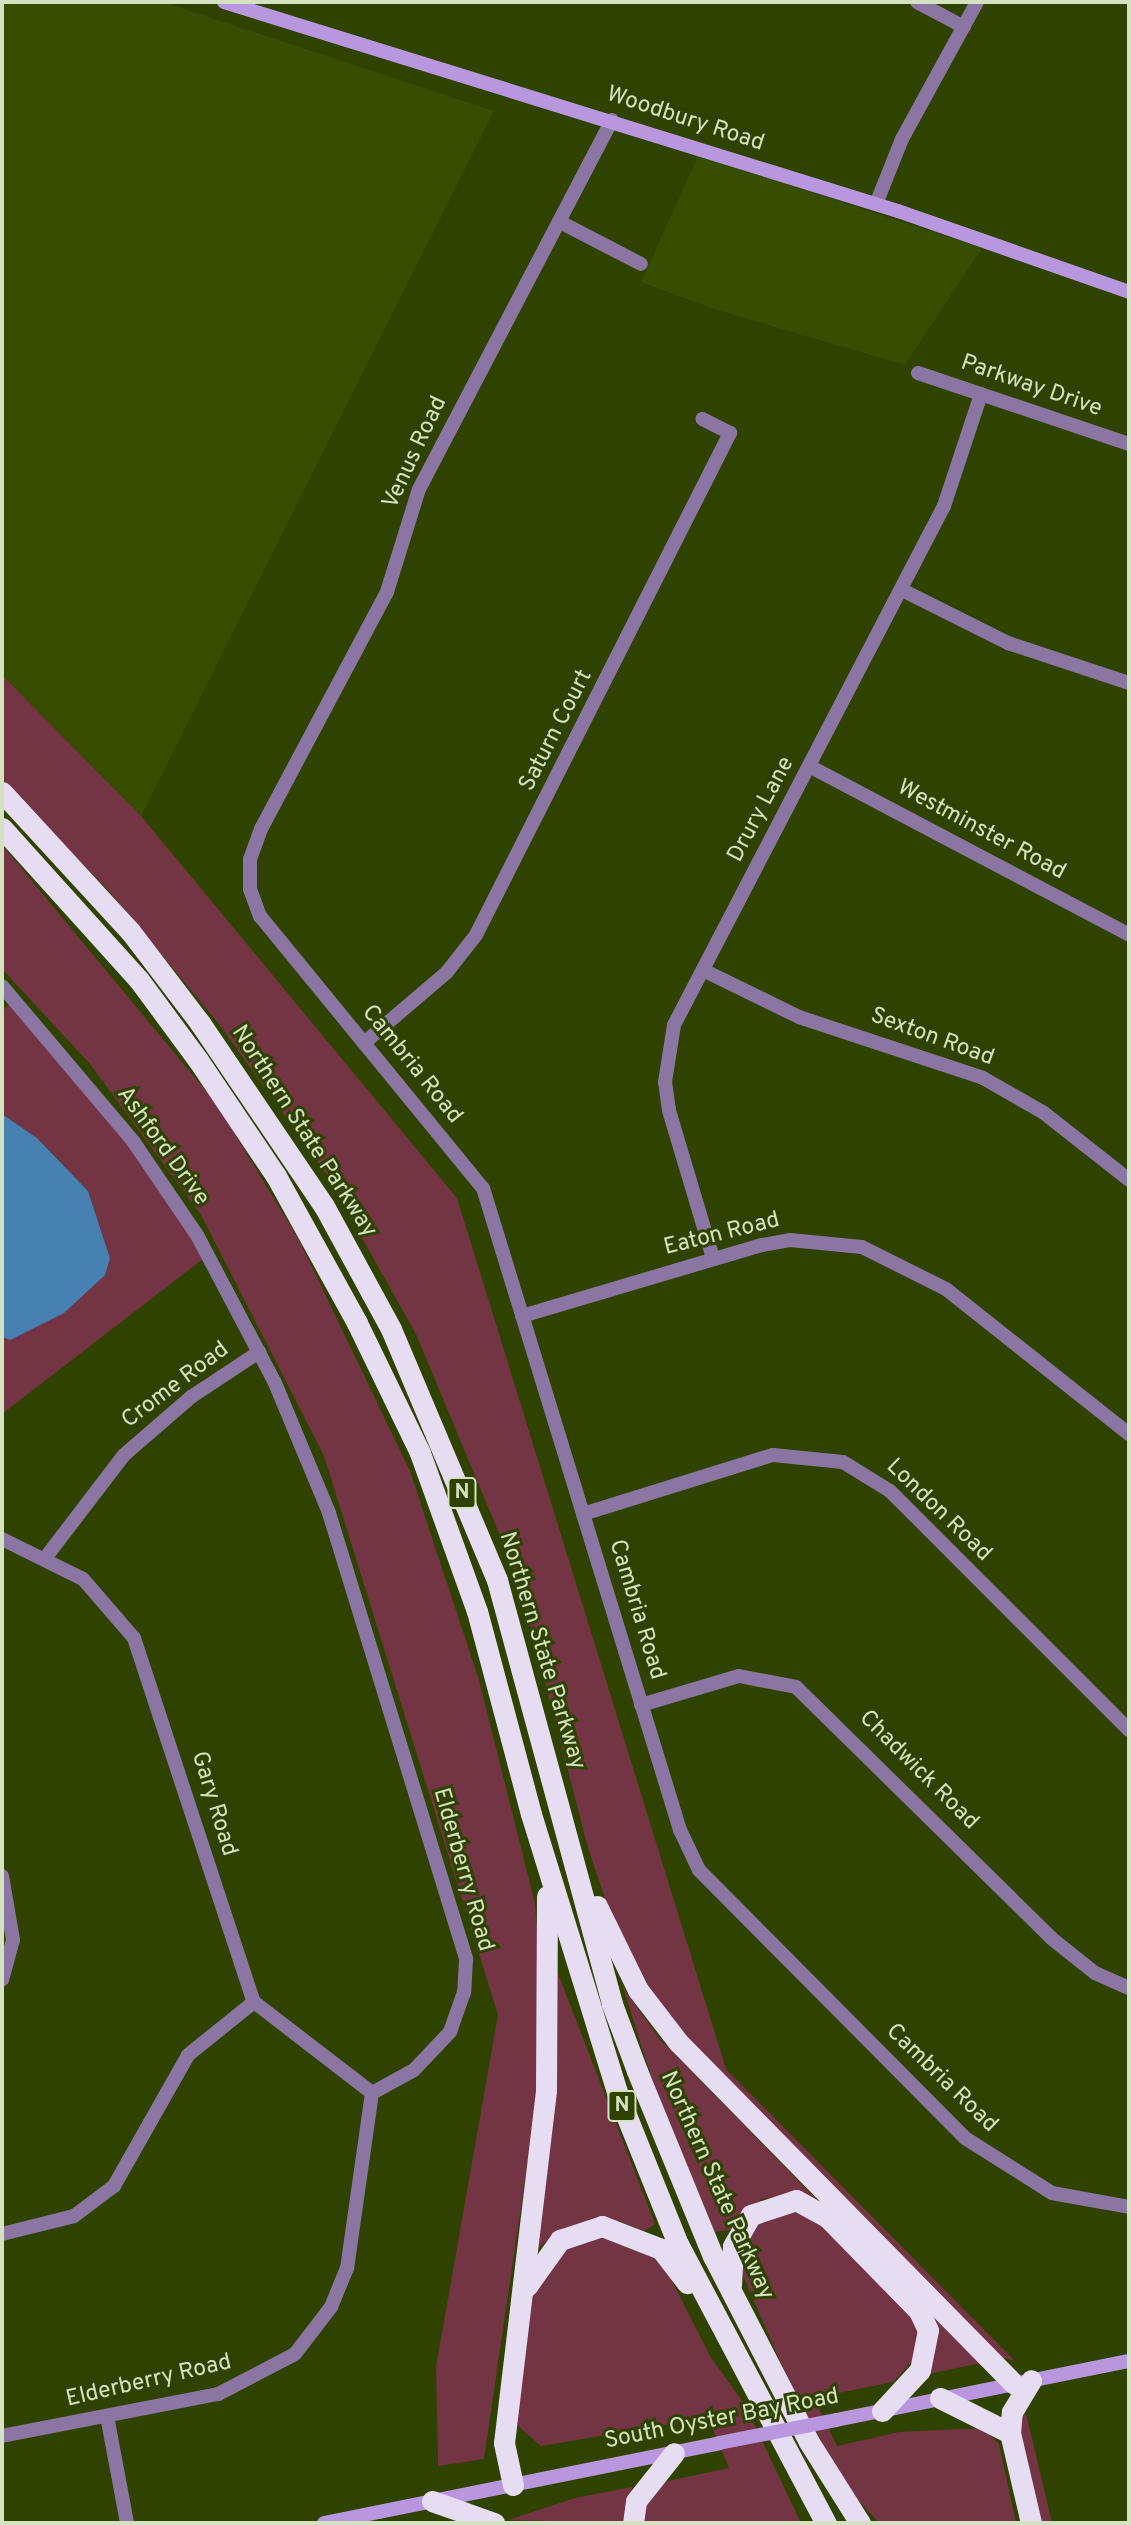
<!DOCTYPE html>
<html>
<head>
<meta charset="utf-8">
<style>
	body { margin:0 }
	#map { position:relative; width:1131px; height:2525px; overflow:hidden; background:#2f4200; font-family:Overpass,sans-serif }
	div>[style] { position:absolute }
	.built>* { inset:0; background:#374d00 }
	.green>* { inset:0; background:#733444 }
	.water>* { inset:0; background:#4681b2 }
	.street>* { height:14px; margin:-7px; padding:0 7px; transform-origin:7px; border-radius:7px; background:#8b76a3 }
	.secondary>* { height:14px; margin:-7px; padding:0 7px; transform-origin:7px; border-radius:7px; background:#b997de }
	.highway>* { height:21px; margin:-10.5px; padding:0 10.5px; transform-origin:10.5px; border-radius:10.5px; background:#e7ddf3 }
	.secondary-bridge>* { height:14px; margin:-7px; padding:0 7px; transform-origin:7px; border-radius:7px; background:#b997de }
	span { translate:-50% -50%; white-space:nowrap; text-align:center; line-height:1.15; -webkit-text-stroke:6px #2f4200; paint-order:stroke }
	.shield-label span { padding:2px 5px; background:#2f4200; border:2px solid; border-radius:5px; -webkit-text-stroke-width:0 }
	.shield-label { font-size:21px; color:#d4e2c2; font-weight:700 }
	.street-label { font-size:23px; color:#d4e2c2 }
	.frame { position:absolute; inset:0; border:4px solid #d4e2c2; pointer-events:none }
</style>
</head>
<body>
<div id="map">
	<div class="built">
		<i style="clip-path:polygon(2px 2px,163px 2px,494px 111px,141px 816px,2px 675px)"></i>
		<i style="clip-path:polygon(698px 156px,982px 248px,905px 365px,714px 309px,641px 282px)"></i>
	</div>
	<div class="green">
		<i style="clip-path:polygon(2px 675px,141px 816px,457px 1198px,726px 2069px,1015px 2361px,997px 2356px,724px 2081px,652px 1999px,618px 1937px,588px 1848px,518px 1579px,416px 1334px,326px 1174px,219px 1024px,108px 890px,2px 781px)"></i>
		<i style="clip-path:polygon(2px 845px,216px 1103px,299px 1240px,410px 1471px,479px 1680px,535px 1903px,542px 2003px,536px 2104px,484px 2459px,438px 2466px,436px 2367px,498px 2015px,324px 1456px,201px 1215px,90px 1064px,2px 969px)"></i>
		<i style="clip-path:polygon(14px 1000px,49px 1036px,208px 1255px,2px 1414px,2px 1337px,10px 1340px,110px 1258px,88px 1191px,37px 1138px,2px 1114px,2px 1011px)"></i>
		<i style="clip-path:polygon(557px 1971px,655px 2224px,644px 2231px,619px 2221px,553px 2237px,535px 2250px)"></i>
		<i style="clip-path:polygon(623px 1987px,659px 2038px,823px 2206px,793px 2195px,762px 2199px,729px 2230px,715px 2232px,656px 2092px)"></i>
		<i style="clip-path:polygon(789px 2211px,812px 2216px,912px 2316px,920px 2338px,918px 2355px,893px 2382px,814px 2398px,837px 2446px,899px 2432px,983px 2428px,999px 2444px,1016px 2523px,879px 2523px,849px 2490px,792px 2389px,742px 2273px,748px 2231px,768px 2215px)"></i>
		<i style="clip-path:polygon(611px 2234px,647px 2248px,665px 2267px,710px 2356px,745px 2405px,801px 2523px,640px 2523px,642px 2503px,658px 2483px,729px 2468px,708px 2418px,541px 2446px,519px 2427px,515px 2411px,532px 2288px,568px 2242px)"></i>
		<i style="clip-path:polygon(922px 2304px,981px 2363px,923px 2375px)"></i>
		<i style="clip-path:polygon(1026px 2413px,1052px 2523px,1038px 2523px,1017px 2421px)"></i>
		<i style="clip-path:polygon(632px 2487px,622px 2523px,508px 2520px,575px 2498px)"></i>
	</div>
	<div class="water">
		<i style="clip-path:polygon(2px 1114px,37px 1138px,88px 1191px,110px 1258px,105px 1275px,64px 1313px,10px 1340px,2px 1337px)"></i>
	</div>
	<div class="street">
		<i style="left:917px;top:2px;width:53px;rotate:28deg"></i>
		<i style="left:612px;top:120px;width:416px;rotate:117.6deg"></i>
		<i style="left:419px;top:489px;width:108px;rotate:107.3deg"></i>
		<i style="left:387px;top:592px;width:268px;rotate:118deg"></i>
		<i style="left:261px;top:829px;width:32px;rotate:110deg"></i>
		<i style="left:250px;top:859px;width:30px;rotate:90deg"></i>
		<i style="left:250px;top:889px;width:29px;rotate:70deg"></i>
		<i style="left:260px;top:916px;width:352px;rotate:50.7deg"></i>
		<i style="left:483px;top:1188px;width:672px;rotate:72.94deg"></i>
		<i style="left:680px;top:1830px;width:44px;rotate:64.6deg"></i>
		<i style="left:699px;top:1870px;width:378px;rotate:45.2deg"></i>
		<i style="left:965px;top:2138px;width:103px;rotate:32.3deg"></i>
		<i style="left:1052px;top:2193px;width:78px;rotate:10.3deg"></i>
		<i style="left:876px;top:204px;width:70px;rotate:-68.2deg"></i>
		<i style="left:902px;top:139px;width:156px;rotate:-61.3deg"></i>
		<i style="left:560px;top:222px;width:91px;rotate:27.4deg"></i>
		<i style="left:918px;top:373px;width:223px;rotate:18.6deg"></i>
		<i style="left:902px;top:590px;width:119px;rotate:26.6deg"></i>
		<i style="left:1008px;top:643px;width:127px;rotate:18.3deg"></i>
		<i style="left:811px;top:767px;width:360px;rotate:27.8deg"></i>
		<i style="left:703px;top:970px;width:107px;rotate:26.1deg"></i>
		<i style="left:799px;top:1017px;width:194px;rotate:18.3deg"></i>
		<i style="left:983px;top:1078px;width:70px;rotate:29.8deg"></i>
		<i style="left:1044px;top:1113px;width:108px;rotate:38.2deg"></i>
		<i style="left:2px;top:986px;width:203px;rotate:49.8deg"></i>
		<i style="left:133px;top:1141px;width:114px;rotate:55.8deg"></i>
		<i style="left:197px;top:1235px;width:167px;rotate:62.2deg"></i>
		<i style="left:275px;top:1383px;width:141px;rotate:67.4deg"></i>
		<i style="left:329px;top:1513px;width:467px;rotate:72.9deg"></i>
		<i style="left:466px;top:1959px;width:33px;rotate:93deg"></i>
		<i style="left:464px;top:1992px;width:42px;rotate:109.3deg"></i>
		<i style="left:450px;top:2032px;width:52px;rotate:133.5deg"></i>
		<i style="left:414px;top:2070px;width:48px;rotate:151.3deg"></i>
		<i style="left:372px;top:2093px;width:177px;rotate:98.1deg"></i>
		<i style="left:347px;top:2268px;width:42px;rotate:112.3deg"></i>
		<i style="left:331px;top:2307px;width:59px;rotate:127.5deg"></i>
		<i style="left:295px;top:2354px;width:87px;rotate:152.5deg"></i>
		<i style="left:218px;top:2394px;width:220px;rotate:169deg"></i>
		<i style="left:364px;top:1043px;width:109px;rotate:-40.5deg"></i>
		<i style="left:447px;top:972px;width:47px;rotate:-51.9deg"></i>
		<i style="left:476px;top:935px;width:563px;rotate:-63.16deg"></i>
		<i style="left:730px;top:433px;width:31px;rotate:-153deg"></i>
		<i style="left:713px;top:1258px;width:154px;rotate:-106.6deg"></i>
		<i style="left:669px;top:1110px;width:28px;rotate:-98deg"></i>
		<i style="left:665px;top:1082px;width:58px;rotate:-81deg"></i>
		<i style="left:674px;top:1025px;width:585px;rotate:-62.52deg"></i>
		<i style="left:944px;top:506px;width:118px;rotate:-71.7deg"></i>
		<i style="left:522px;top:1316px;width:250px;rotate:-16.5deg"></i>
		<i style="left:762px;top:1245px;width:28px;rotate:-10deg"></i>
		<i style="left:790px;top:1240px;width:72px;rotate:5.6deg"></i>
		<i style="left:862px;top:1247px;width:94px;rotate:26.6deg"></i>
		<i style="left:946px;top:1289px;width:233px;rotate:38.4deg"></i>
		<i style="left:583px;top:1514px;width:199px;rotate:-17.3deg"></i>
		<i style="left:773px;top:1455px;width:70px;rotate:5.7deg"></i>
		<i style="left:843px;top:1462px;width:55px;rotate:31.7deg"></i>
		<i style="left:890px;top:1491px;width:338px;rotate:45deg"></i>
		<i style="left:2px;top:1539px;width:90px;rotate:26.3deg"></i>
		<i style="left:83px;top:1579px;width:78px;rotate:49.2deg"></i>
		<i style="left:134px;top:1638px;width:383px;rotate:71.8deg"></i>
		<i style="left:254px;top:2002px;width:149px;rotate:37.6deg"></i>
		<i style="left:46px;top:1557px;width:128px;rotate:-52.6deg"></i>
		<i style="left:124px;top:1455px;width:89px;rotate:-40.9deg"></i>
		<i style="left:191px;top:1397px;width:82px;rotate:-33.5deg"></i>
		<i style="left:641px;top:1705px;width:102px;rotate:-16.5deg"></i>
		<i style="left:739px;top:1676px;width:58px;rotate:10.9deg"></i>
		<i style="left:796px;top:1687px;width:358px;rotate:44.5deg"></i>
		<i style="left:1051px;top:1938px;width:56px;rotate:38.5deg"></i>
		<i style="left:1095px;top:1973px;width:37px;rotate:24deg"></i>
		<i style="left:2px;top:1876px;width:65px;rotate:80.2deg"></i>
		<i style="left:13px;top:1940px;width:41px;rotate:105.4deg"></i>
		<i style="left:2px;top:2234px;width:74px;rotate:-14deg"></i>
		<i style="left:74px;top:2216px;width:50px;rotate:-36.9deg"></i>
		<i style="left:114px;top:2186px;width:150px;rotate:-60.5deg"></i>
		<i style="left:188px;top:2055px;width:85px;rotate:-38.8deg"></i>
		<i style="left:107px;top:2416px;width:109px;rotate:79.4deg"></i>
	</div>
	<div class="secondary">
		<i style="left:224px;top:2px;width:706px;rotate:17.23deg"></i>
		<i style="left:898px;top:211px;width:245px;rotate:19.3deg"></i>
		<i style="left:836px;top:2420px;width:299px;rotate:-11.4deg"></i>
		<i style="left:324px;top:2523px;width:403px;rotate:-11.4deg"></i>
	</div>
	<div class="highway">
		<i style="left:2px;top:792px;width:189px;rotate:47.4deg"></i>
		<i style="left:130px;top:931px;width:116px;rotate:52.7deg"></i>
		<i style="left:200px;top:1023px;width:221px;rotate:55.9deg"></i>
		<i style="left:324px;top:1206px;width:140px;rotate:61.4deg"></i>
		<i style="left:391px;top:1329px;width:272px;rotate:67.1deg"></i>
		<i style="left:497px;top:1580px;width:439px;rotate:74.8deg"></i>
		<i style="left:612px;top:2004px;width:72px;rotate:69.5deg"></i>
		<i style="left:637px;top:2071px;width:200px;rotate:67.7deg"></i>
		<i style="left:713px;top:2256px;width:209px;rotate:62.7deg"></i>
		<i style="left:809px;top:2442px;width:96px;rotate:57.8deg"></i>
		<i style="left:2px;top:828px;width:205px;rotate:48deg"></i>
		<i style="left:139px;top:980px;width:99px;rotate:53.6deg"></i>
		<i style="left:198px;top:1060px;width:140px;rotate:56.1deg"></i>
		<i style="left:276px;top:1176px;width:168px;rotate:61.1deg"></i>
		<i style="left:357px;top:1323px;width:144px;rotate:64.1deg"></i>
		<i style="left:420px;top:1453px;width:168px;rotate:70.2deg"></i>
		<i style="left:477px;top:1611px;width:210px;rotate:75.1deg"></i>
		<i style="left:531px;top:1814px;width:294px;rotate:72.8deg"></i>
		<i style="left:618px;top:2095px;width:161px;rotate:68.1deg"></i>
		<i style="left:678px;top:2244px;width:316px;rotate:62.1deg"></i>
		<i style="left:597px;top:1906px;width:93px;rotate:64deg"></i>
		<i style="left:638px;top:1990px;width:66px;rotate:52.4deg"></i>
		<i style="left:678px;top:2042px;width:479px;rotate:45.5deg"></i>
		<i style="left:731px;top:2285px;width:39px;rotate:-87deg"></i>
		<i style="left:733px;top:2246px;width:36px;rotate:-60deg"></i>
		<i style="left:751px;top:2215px;width:47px;rotate:-18.4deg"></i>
		<i style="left:796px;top:2200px;width:37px;rotate:29deg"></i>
		<i style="left:828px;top:2218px;width:130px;rotate:45.6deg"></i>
		<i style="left:919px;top:2311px;width:21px;rotate:65deg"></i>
		<i style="left:928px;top:2330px;width:41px;rotate:101.3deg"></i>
		<i style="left:920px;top:2370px;width:56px;rotate:132.8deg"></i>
		<i style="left:527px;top:2286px;width:57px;rotate:-54.3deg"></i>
		<i style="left:560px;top:2240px;width:44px;rotate:-18.4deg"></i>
		<i style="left:602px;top:2226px;width:63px;rotate:21.3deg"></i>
		<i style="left:661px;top:2249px;width:43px;rotate:52.6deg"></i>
		<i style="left:940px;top:2398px;width:78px;rotate:26.6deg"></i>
		<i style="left:513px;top:2485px;width:43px;rotate:-102.1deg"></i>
		<i style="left:504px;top:2443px;width:355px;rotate:-83.2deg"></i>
		<i style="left:546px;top:2090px;width:194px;rotate:-89.7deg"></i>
		<i style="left:432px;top:2501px;width:66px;rotate:19.5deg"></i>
		<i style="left:633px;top:2523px;width:22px;rotate:-82deg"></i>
		<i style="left:636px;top:2501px;width:61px;rotate:-51.6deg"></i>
		<i style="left:1031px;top:2523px;width:92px;rotate:-103.1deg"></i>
		<i style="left:1010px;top:2433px;width:21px;rotate:-85deg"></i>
		<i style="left:1012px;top:2412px;width:37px;rotate:-59deg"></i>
	</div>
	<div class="secondary-bridge">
		<i style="left:719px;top:2443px;width:119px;rotate:-11.1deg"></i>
	</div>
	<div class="shield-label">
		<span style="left:462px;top:1493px">N</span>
		<span style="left:622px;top:2106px">N</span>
	</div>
	<div class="street-label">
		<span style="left:685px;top:120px;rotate:18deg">Woodbury Road</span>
		<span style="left:1031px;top:387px;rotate:19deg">Parkway Drive</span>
		<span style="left:416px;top:453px;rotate:-65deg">Venus Road</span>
		<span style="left:557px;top:731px;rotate:-63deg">Saturn Court</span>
		<span style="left:762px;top:810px;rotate:-62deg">Drury Lane</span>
		<span style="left:981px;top:831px;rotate:28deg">Westminster Road</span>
		<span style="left:932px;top:1038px;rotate:20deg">Sexton Road</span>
		<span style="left:411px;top:1065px;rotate:51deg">Cambria Road</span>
		<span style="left:303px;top:1132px;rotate:57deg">Northern State Parkway</span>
		<span style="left:162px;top:1147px;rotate:54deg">Ashford Drive</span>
		<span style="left:722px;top:1235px;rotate:-14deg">Eaton Road</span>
		<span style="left:176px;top:1386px;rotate:-37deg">Crome Road</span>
		<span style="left:938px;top:1511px;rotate:44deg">London Road</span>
		<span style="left:636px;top:1610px;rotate:73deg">Cambria Road</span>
		<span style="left:541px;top:1651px;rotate:73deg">Northern State Parkway</span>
		<span style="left:918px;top:1771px;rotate:45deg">Chadwick Road</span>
		<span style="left:213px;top:1804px;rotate:73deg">Gary Road</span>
		<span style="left:462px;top:1870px;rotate:74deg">Elderberry Road</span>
		<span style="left:941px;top:2079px;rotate:44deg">Cambria Road</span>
		<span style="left:716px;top:2186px;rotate:66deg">Northern State Parkway</span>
		<span style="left:149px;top:2382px;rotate:-13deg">Elderberry Road</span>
		<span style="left:722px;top:2420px;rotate:-11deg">South Oyster Bay Road</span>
	</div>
	<div class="frame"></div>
</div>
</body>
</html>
